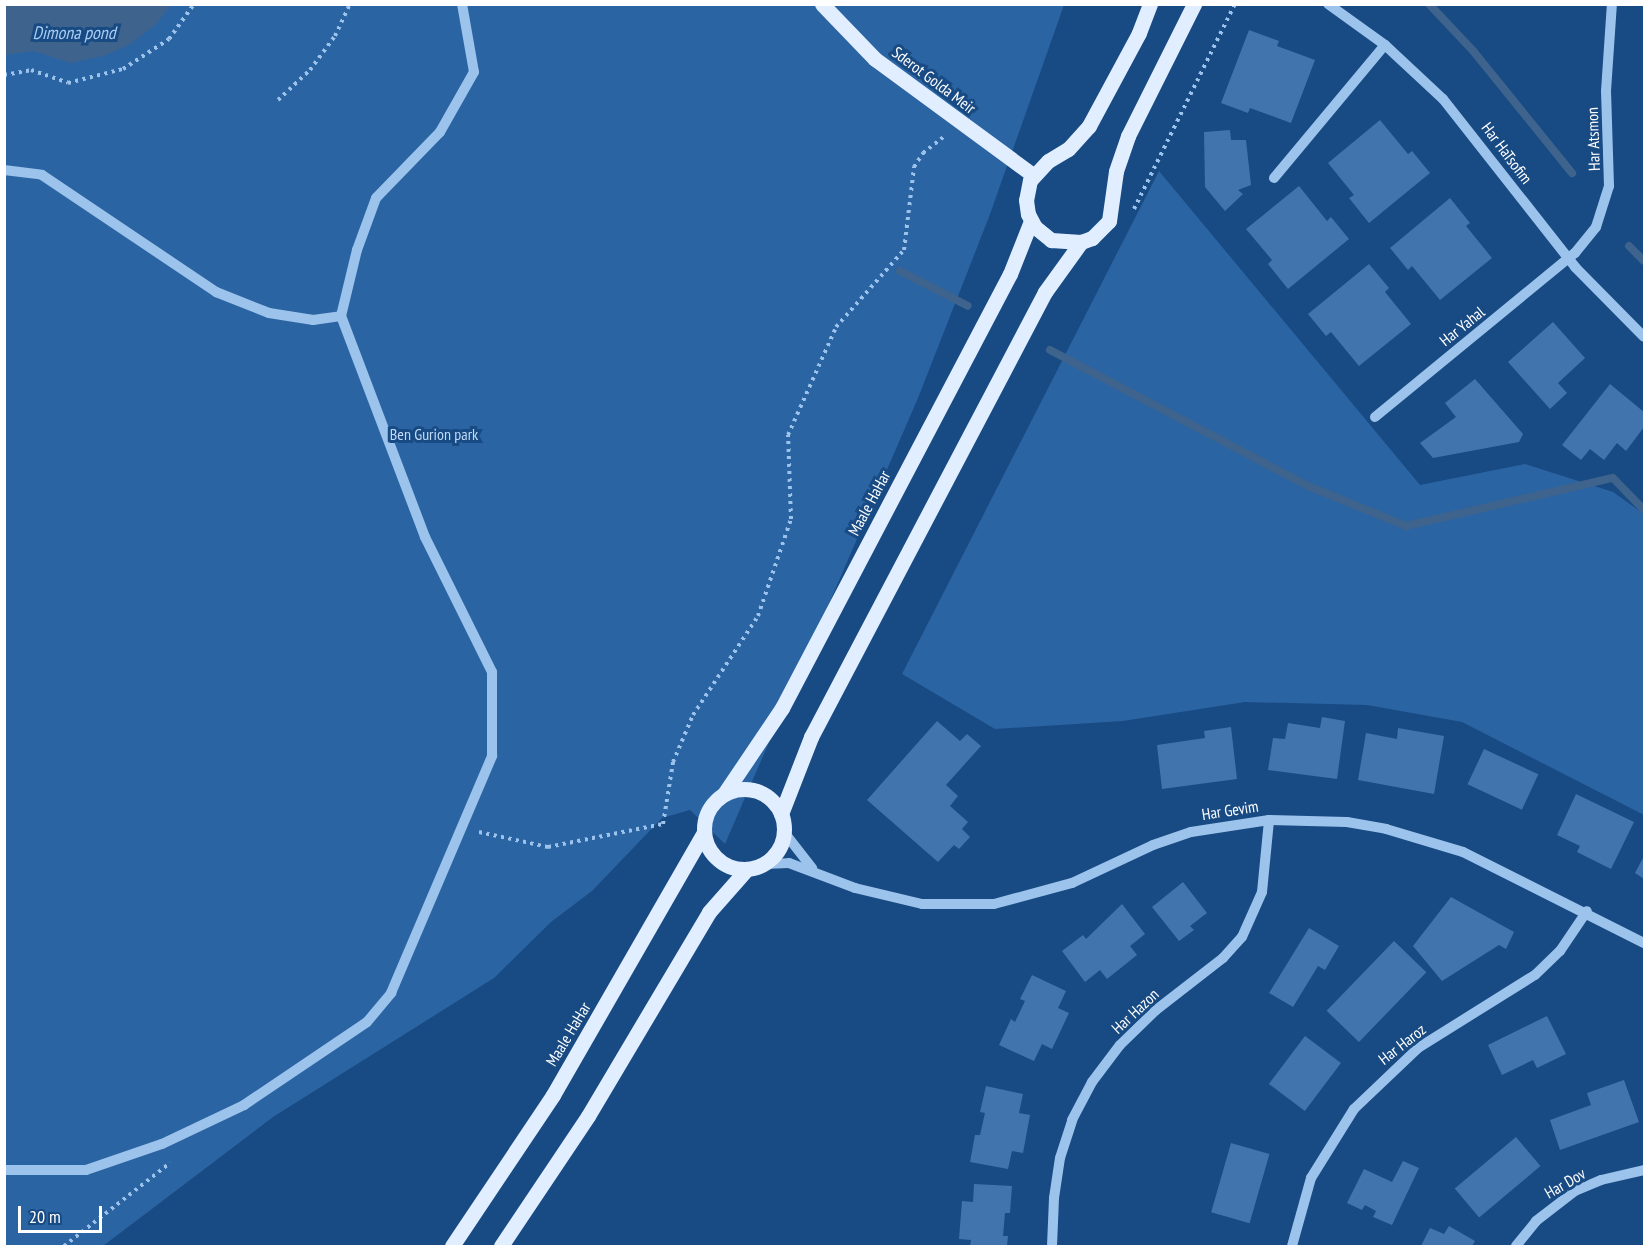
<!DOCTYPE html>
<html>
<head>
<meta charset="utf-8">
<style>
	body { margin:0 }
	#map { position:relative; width:1649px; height:1251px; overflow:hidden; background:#184a83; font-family:"PT Sans Narrow",sans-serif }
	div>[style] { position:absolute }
	.green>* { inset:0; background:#2b64a2 }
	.water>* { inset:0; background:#3e638d }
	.stream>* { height:8px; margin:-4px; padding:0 4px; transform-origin:4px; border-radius:4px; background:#3e638d }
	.building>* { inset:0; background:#4174ad; transform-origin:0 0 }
	.path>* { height:4px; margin-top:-2px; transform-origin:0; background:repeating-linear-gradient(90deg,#9cc3ec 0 3px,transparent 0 7.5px) }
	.minor>* { height:10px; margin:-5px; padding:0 5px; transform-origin:5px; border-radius:5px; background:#9cc3ec }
	.major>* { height:15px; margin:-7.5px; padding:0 7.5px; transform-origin:7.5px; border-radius:7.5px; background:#e1eeff }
	.major>.ring { margin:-7.5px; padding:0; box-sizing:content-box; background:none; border:15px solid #e1eeff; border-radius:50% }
	span { translate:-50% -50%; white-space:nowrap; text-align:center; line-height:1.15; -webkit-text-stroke:6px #184a83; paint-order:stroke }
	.street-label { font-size:16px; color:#fff }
	.park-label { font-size:16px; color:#c1dcf9 }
	.water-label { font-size:18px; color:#a8cdf4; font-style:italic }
	.frame { position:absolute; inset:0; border:6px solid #fff; pointer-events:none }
	.scale { position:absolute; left:18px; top:1206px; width:84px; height:27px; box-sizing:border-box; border:3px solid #fff; border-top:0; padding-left:8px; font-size:18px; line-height:21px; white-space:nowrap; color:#fff; -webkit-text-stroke:4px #184a83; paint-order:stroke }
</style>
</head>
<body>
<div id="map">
	<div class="green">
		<i style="clip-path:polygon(5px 5px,1064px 5px,989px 217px,918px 398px,725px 844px,690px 810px,662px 818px,592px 891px,551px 922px,494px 978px,273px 1117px,103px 1246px,5px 1246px)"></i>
		<i style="clip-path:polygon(1159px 171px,1420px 485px,1525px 464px,1613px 492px,1644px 514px,1644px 815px,1462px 722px,1367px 705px,1245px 702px,1123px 721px,995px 729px,902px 674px)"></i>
	</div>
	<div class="water">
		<i style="clip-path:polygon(5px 4px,171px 4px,171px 5px,155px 25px,129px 45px,103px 56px,71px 63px,33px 51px,5px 55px)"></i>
	</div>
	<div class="stream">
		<i style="left:1429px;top:4px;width:66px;rotate:46.8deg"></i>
		<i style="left:1474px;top:52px;width:156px;rotate:51deg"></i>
		<i style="left:1629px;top:246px;width:21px;rotate:45deg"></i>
		<i style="left:900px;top:271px;width:76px;rotate:27.2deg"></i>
		<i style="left:1050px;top:350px;width:292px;rotate:27.8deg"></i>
		<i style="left:1308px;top:486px;width:106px;rotate:22.2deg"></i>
		<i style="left:1406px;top:526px;width:212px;rotate:-13.1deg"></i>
		<i style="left:1613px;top:478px;width:45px;rotate:45.9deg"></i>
	</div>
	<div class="building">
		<i style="clip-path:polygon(1249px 30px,1279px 41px,1277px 46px,1315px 60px,1291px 123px,1250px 108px,1248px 113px,1221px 103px)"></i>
		<i style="clip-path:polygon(1380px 120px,1408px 154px,1412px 151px,1430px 173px,1369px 223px,1349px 198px,1354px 195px,1328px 163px)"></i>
		<i style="clip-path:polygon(1230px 130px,1231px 140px,1246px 140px,1251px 185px,1238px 190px,1243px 194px,1225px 211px,1205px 187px,1204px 132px)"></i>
		<i style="clip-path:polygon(1299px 186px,1327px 221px,1331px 217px,1349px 239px,1288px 289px,1268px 264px,1272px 260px,1246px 229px)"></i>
		<i style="clip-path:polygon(1450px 198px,1470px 223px,1466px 226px,1492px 258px,1440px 300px,1412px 266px,1408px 270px,1390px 248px)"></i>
		<i style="clip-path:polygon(1369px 264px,1389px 288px,1385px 292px,1411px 324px,1359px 366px,1331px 332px,1326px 336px,1308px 314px)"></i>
		<i style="clip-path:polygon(1553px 322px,1585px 358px,1558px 383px,1567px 393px,1550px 409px,1508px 362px)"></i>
		<i style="clip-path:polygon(1475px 379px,1523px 434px,1519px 442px,1433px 458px,1420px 443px,1456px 417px,1445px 403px)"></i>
		<i style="clip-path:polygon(1610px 384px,1644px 412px,1644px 427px,1626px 451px,1617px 443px,1604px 460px,1590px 449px,1581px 460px,1562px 445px)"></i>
		<i style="clip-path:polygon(1322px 717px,1345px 721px,1337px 779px,1268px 770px,1273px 738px,1285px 739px,1288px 723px,1320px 728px)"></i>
		<i style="clip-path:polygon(937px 721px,960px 741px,967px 734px,981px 746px,946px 785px,958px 796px,950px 806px,968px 822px,962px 829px,970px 837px,959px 849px,954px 845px,938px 862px,867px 800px)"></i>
		<i style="clip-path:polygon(1231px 727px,1237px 779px,1162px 789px,1157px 745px,1205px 738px,1204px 731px)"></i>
		<i style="clip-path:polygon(1398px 728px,1444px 736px,1434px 794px,1358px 780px,1366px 733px,1397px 739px)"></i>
		<i style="left:1484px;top:749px;width:60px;height:39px;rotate:25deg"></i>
		<i style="clip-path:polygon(1576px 794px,1634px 822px,1611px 869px,1577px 852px,1580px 846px,1557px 835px)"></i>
		<i style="clip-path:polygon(1644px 856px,1644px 879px,1635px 873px)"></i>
		<i style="clip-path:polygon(1183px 882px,1207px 913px,1190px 926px,1194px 930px,1179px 941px,1152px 907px)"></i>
		<i style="clip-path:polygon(1451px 897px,1514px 932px,1506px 949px,1499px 945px,1442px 981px,1413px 946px)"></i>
		<i style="clip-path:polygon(1122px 904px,1145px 934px,1130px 946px,1137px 955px,1107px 979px,1100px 970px,1085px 982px,1062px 951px,1083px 935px,1086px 939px)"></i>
		<i style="clip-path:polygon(1309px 928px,1339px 946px,1325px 970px,1318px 966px,1293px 1007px,1269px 993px)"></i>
		<i style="left:1394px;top:941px;width:45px;height:97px;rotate:44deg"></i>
		<i style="clip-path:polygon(1032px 975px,1066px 991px,1058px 1008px,1069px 1013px,1052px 1049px,1042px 1044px,1034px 1061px,999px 1045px,1011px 1019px,1015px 1022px,1025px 1001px,1020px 999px)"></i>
		<i style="clip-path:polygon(1547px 1016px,1566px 1054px,1537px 1068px,1533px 1060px,1502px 1075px,1488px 1045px)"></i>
		<i style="left:1305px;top:1036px;width:45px;height:60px;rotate:37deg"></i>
		<i style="clip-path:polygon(1624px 1080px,1639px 1122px,1560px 1150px,1550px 1120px,1591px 1105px,1587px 1093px)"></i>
		<i style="clip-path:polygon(986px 1086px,1023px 1094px,1019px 1113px,1030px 1115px,1023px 1153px,1012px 1151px,1008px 1169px,970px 1162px,975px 1135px,980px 1135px,985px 1113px,980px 1112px)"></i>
		<i style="left:1516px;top:1137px;width:38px;height:80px;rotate:50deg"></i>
		<i style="left:1231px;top:1143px;width:40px;height:72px;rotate:16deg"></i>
		<i style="clip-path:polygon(1403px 1161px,1419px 1168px,1392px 1225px,1373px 1217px,1376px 1211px,1365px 1205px,1362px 1210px,1347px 1203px,1364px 1169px,1392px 1182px)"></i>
		<i style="clip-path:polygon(974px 1184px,1012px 1186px,1010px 1213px,1005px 1213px,1003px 1236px,1008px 1236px,1007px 1246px,970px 1246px,971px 1240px,959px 1239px,962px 1201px,973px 1202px)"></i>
		<i style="clip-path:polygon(1449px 1226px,1475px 1241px,1472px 1246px,1421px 1246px,1430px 1228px,1444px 1234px)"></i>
	</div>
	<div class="path">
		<i style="left:4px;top:75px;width:27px;rotate:-10deg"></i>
		<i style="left:31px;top:70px;width:39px;rotate:19deg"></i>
		<i style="left:68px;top:83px;width:57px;rotate:-14.3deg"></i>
		<i style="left:123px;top:69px;width:55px;rotate:-33.1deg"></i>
		<i style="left:169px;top:39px;width:43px;rotate:-54.5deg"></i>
		<i style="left:278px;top:100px;width:44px;rotate:-43.2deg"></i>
		<i style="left:310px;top:70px;width:42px;rotate:-53.7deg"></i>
		<i style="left:335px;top:36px;width:35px;rotate:-65deg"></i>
		<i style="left:1134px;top:209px;width:229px;rotate:-63.8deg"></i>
		<i style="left:479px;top:832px;width:71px;rotate:12.3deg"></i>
		<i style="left:548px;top:847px;width:117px;rotate:-11.3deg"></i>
		<i style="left:663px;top:824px;width:63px;rotate:-80.8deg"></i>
		<i style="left:673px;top:762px;width:51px;rotate:-66.9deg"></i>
		<i style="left:693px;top:715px;width:118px;rotate:-56.7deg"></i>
		<i style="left:758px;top:616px;width:102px;rotate:-71.2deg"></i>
		<i style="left:791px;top:519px;width:84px;rotate:-92deg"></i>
		<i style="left:788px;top:435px;width:118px;rotate:-66deg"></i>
		<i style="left:836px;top:327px;width:103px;rotate:-48.6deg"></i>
		<i style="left:904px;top:250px;width:84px;rotate:-83.1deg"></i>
		<i style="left:914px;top:167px;width:17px;rotate:-57deg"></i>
		<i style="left:923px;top:153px;width:28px;rotate:-38deg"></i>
		<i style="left:64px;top:1246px;width:135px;rotate:-38.1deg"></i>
	</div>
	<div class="minor">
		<i style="left:1328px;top:4px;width:70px;rotate:35.7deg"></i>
		<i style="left:1385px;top:45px;width:79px;rotate:43deg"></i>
		<i style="left:1443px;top:99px;width:214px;rotate:51.8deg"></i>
		<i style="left:1575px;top:267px;width:98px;rotate:45.4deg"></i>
		<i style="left:4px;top:170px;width:38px;rotate:7deg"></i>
		<i style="left:42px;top:175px;width:210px;rotate:33.9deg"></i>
		<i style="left:216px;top:292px;width:57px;rotate:21.6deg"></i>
		<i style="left:269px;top:313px;width:45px;rotate:9deg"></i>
		<i style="left:313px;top:320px;width:28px;rotate:-8deg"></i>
		<i style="left:1274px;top:178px;width:173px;rotate:-50.2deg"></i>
		<i style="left:1375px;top:417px;width:259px;rotate:-39.4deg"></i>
		<i style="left:1575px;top:253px;width:33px;rotate:-51deg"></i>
		<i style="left:1596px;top:227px;width:43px;rotate:-72.4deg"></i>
		<i style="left:1609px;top:186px;width:95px;rotate:-91.8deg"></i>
		<i style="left:1606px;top:91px;width:87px;rotate:-86.1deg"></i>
		<i style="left:784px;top:832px;width:46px;rotate:52.1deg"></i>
		<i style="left:764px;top:864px;width:25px;rotate:-2deg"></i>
		<i style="left:789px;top:863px;width:71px;rotate:20.7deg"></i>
		<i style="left:855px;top:888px;width:69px;rotate:13.4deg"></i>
		<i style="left:922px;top:904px;width:72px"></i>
		<i style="left:994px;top:904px;width:81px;rotate:-15.1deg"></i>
		<i style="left:1072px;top:883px;width:89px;rotate:-25.1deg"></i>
		<i style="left:1153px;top:845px;width:40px;rotate:-18.9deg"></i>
		<i style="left:1191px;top:832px;width:79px;rotate:-8.7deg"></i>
		<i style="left:1269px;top:820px;width:78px;rotate:1.5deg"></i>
		<i style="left:1347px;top:822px;width:40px;rotate:10deg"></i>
		<i style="left:1386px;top:829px;width:80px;rotate:16.6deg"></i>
		<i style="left:1463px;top:852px;width:203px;rotate:26.7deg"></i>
		<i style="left:4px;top:1170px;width:82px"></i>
		<i style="left:86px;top:1170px;width:80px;rotate:-18.9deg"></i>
		<i style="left:162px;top:1144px;width:91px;rotate:-25.4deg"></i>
		<i style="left:244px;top:1105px;width:148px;rotate:-34deg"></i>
		<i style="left:367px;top:1022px;width:38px;rotate:-50deg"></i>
		<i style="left:391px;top:993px;width:258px;rotate:-66.9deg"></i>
		<i style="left:492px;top:756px;width:84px;rotate:-90deg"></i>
		<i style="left:492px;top:672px;width:151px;rotate:-116.4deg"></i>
		<i style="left:425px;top:537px;width:236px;rotate:-110.8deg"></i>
		<i style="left:341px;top:316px;width:68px;rotate:-76.4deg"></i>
		<i style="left:357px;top:250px;width:55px;rotate:-69.9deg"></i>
		<i style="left:376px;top:198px;width:92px;rotate:-45.9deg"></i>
		<i style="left:440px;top:132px;width:69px;rotate:-60.5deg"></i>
		<i style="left:474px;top:72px;width:69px;rotate:-100deg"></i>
		<i style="left:1052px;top:1246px;width:48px;rotate:-87.6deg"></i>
		<i style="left:1054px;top:1198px;width:40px;rotate:-81.5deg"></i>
		<i style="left:1060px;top:1158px;width:40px;rotate:-72deg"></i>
		<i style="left:1072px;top:1120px;width:43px;rotate:-62.2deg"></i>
		<i style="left:1092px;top:1082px;width:46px;rotate:-52.9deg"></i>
		<i style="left:1120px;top:1045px;width:50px;rotate:-44.2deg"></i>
		<i style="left:1156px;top:1010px;width:85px;rotate:-37.8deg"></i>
		<i style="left:1223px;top:958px;width:28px;rotate:-48deg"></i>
		<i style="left:1242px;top:937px;width:49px;rotate:-66deg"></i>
		<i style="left:1262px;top:892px;width:72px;rotate:-84.4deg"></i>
		<i style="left:1292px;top:1246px;width:71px;rotate:-74.4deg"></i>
		<i style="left:1311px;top:1178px;width:81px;rotate:-58.1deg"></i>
		<i style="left:1354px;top:1109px;width:88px;rotate:-43.6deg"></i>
		<i style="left:1418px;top:1048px;width:138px;rotate:-32deg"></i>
		<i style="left:1535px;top:975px;width:35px;rotate:-44deg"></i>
		<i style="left:1560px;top:951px;width:48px;rotate:-56deg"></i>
		<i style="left:1516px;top:1246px;width:32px;rotate:-51deg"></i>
		<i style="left:1536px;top:1221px;width:49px;rotate:-37.6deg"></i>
		<i style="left:1575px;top:1191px;width:28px;rotate:-23deg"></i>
		<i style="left:1601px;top:1180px;width:44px;rotate:-13.1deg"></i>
	</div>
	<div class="major">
		<i style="left:822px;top:4px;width:76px;rotate:46.1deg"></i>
		<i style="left:875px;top:59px;width:196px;rotate:36.3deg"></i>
		<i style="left:1150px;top:4px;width:31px;rotate:111deg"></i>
		<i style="left:1139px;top:33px;width:106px;rotate:118.3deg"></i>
		<i style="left:1089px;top:126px;width:31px;rotate:132deg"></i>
		<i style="left:1068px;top:149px;width:23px;rotate:149deg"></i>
		<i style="left:1048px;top:161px;width:26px;rotate:133deg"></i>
		<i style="left:1030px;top:180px;width:20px;rotate:101deg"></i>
		<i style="left:1026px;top:200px;width:14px;rotate:82deg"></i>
		<i style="left:1028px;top:214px;width:15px;rotate:62deg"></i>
		<i style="left:1035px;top:227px;width:21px;rotate:39deg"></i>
		<i style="left:1051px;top:240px;width:30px;rotate:4deg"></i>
		<i style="left:1081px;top:242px;width:12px;rotate:-20deg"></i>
		<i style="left:1092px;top:238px;width:24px;rotate:-45deg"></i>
		<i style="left:1109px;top:221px;width:50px;rotate:-82deg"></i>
		<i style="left:1116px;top:171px;width:37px;rotate:-71deg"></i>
		<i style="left:1128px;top:136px;width:148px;rotate:-63.4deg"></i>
		<i class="ring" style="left:704px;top:789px;width:65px;height:65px"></i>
		<i style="left:724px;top:794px;width:104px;rotate:-56deg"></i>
		<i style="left:782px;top:708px;width:490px;rotate:-62.3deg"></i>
		<i style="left:1010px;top:274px;width:57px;rotate:-68.4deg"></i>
		<i style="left:781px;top:814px;width:83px;rotate:-68.7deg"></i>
		<i style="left:811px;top:737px;width:503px;rotate:-62.26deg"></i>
		<i style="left:1045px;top:292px;width:62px;rotate:-54.2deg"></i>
		<i style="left:452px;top:1246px;width:182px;rotate:-56.2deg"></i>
		<i style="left:553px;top:1095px;width:301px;rotate:-60.1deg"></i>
		<i style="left:501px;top:1246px;width:156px;rotate:-56.2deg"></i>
		<i style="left:588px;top:1116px;width:237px;rotate:-59.3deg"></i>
		<i style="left:709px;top:912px;width:56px;rotate:-48.6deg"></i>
	</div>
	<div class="street-label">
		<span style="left:934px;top:80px;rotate:37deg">Sderot Golda Meir</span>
		<span style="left:1593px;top:139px;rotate:-92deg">Har Atsmon</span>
		<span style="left:1507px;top:153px;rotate:53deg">Har HaTsofim</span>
		<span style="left:1462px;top:326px;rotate:-39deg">Har Yahal</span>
		<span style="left:869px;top:503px;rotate:-62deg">Maale HaHar</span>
		<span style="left:1230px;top:810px;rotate:-9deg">Har Gevim</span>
		<span style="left:1135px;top:1011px;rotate:-43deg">Har Hazon</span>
		<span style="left:568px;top:1034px;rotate:-59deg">Maale HaHar</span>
		<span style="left:1402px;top:1044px;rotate:-38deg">Har Haroz</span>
		<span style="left:1565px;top:1183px;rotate:-30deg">Har Dov</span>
	</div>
	<div class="park-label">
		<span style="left:434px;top:434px">Ben Gurion park</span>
	</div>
	<div class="water-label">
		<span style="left:74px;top:33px">Dimona pond</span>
	</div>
	<div class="frame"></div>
	<div class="scale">20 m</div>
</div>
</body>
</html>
